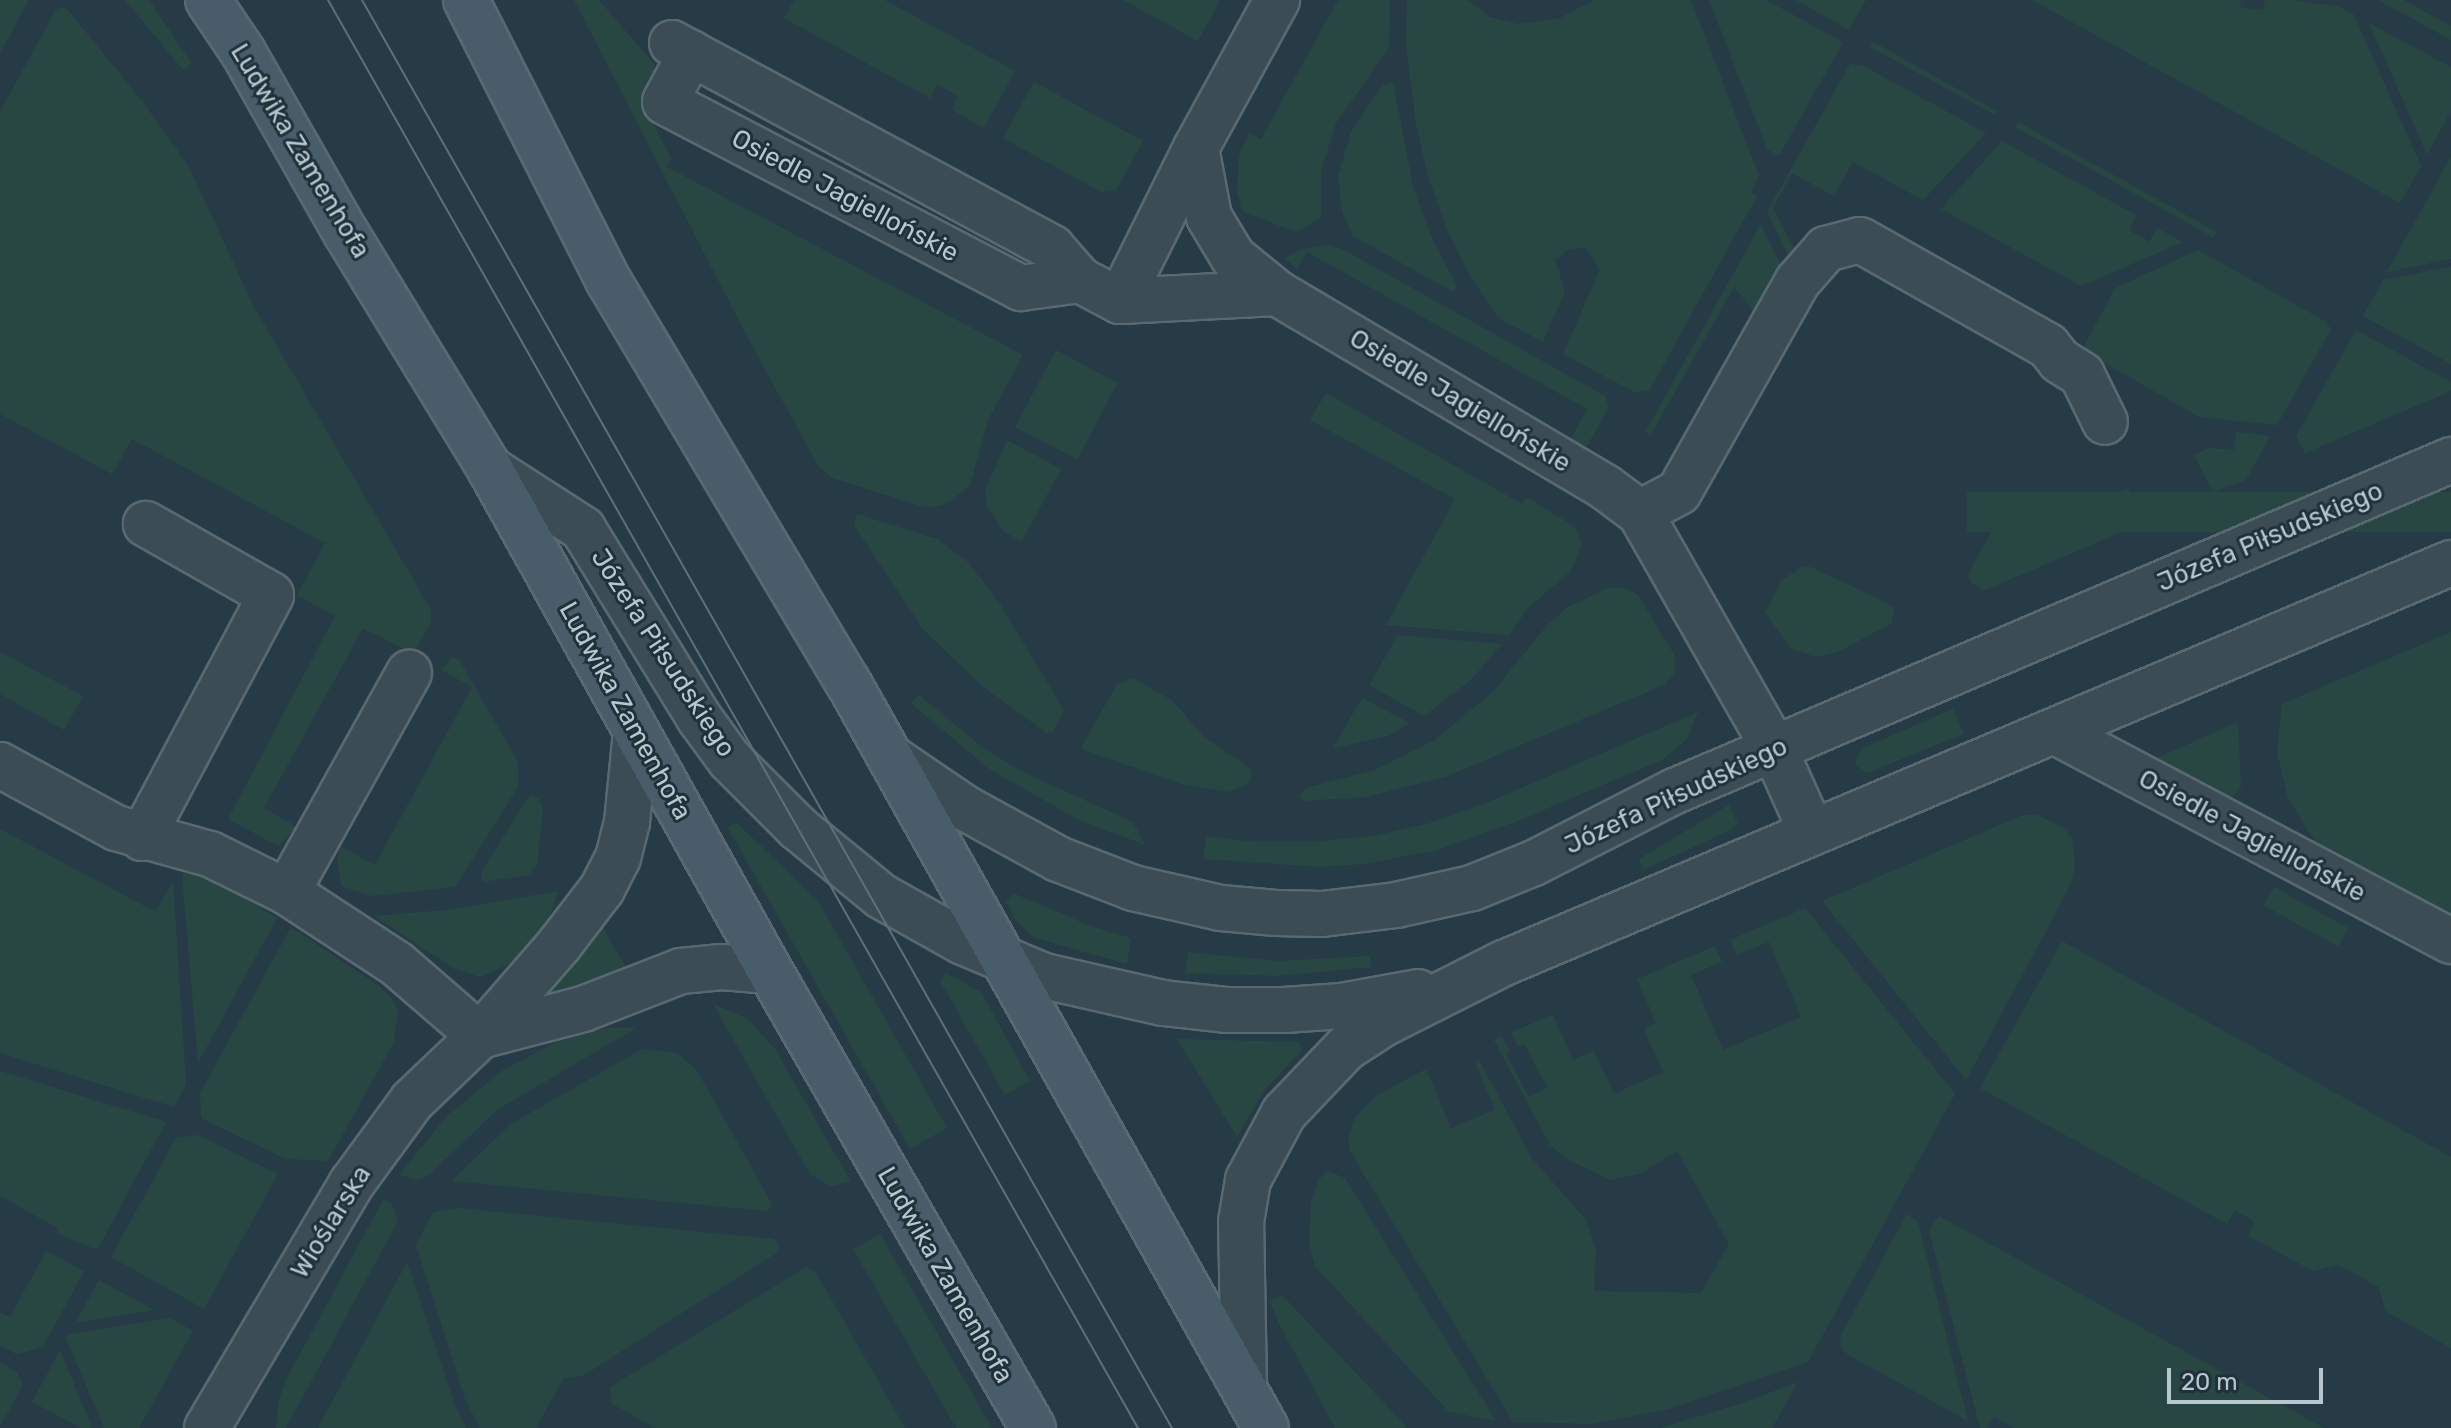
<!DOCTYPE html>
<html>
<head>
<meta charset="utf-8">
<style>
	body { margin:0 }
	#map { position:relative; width:2451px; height:1428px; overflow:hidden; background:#263b46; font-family:Rubik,sans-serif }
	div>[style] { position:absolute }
	.green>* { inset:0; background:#284743; transform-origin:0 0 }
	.roads { filter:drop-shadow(2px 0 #596972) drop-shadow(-2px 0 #596972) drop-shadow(0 2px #596972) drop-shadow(0 -2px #596972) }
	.minor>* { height:44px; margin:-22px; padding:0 22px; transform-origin:22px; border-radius:22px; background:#3b4c55 }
	.tertiary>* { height:44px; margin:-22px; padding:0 22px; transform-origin:22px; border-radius:22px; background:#3b4c55 }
	.secondary>* { height:44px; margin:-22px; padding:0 22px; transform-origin:22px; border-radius:22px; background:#485c69 }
	.tram>* { height:2px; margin:-1px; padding:0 1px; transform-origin:1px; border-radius:1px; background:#5c717d }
	span { translate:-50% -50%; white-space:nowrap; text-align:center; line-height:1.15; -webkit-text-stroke:6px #1f313b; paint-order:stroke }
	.street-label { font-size:26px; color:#b8c6ce }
	.scale { position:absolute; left:2167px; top:1368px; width:156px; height:36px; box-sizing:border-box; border:4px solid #b8c6ce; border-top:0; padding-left:10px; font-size:24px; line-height:28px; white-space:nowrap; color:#b8c6ce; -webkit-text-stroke:6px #1f313b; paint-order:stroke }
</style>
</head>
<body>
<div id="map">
	<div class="green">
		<i style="clip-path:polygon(0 0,29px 0,0 53px)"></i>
		<i style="clip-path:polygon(125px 0,149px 0,192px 64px,183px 70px)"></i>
		<i style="clip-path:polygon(574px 0,599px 0,654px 64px,655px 72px,641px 102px,671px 158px,667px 167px,1023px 355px,988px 420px,970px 485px,948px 503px,934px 507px,920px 506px,833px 478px,819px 467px,750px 342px)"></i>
		<i style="clip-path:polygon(794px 0,885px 0,1015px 71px,984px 128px,952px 110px,958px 96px,937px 85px,930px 98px,784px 18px)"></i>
		<i style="clip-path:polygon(1123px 0,1220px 0,1198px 41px)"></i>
		<i style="clip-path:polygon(1338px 0,1390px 0,1389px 48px,1336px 123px,1321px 171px,1321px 218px,1296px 232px,1242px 211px,1237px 192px,1239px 156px,1249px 134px,1261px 139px)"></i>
		<i style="clip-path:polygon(1407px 0,1467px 0,1490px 17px,1518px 24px,1558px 19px,1594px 0,1691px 0,1759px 176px,1751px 192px,1757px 196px,1649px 391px,1634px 392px,1563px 354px,1600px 269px,1586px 248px,1569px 249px,1555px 260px,1565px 291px,1543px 342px,1498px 318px,1469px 274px,1447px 229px,1428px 177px,1416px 124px,1406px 46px)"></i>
		<i style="clip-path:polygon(1709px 0,1766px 0,1843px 42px,1779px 156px,1767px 149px)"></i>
		<i style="clip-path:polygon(1796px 0,1866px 0,1849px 30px)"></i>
		<i style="clip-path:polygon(2032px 0,2241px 0,2240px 7px,2263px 10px,2265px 0,2293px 0,2340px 7px,2354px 15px,2421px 166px,2400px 203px)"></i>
		<i style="clip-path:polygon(2378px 0,2404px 0,2451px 26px,2451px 40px)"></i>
		<i style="clip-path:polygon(61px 7px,67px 9px,143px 102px,189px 167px,253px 305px,431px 610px,431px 622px,413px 654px,363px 628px,264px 808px,297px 827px,278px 846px,228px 819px,335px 616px,297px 595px,325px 543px,132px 439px,112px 474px,0 414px,0 112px,55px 11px)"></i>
		<i style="clip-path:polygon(2369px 23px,2451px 67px,2451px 111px,2427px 155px)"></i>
		<i style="clip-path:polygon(1873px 42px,1997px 111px,1995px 115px,1870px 47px)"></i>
		<i style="clip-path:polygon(1850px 64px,1862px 65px,1986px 133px,1923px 200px,1853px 162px,1834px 196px,1792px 173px,1773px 208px,1795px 251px,1790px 259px,1767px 212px)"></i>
		<i style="clip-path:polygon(1034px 82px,1143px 141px,1117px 189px,1101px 192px,1003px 138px)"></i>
		<i style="clip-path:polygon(1393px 82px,1413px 187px,1432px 238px,1457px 286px,1453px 292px,1353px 236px,1342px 212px,1338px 176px,1351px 132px,1382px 85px)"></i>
		<i style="left:2018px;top:122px;width:227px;height:6px;rotate:29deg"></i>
		<i style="clip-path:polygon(2002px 141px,2136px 215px,2129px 230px,2149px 242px,2157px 228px,2183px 242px,2081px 286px,1941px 209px)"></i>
		<i style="clip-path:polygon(2451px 157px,2451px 259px,2387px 272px)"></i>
		<i style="clip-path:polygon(1761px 224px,1784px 271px,1758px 316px,1734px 287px,1650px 436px,1646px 431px)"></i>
		<i style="clip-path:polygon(1329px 245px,1344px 250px,1605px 396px,1609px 408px,1585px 449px,1570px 440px,1587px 409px,1307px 252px,1297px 269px,1285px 258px,1299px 250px)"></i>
		<i style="clip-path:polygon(2198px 250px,2325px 321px,2331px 329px,2277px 425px,2199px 417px,2082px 350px,2115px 288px)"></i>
		<i style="clip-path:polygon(2451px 267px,2451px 364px,2363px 316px,2383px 280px)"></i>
		<i style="clip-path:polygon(2356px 330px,2451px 382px,2451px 391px,2305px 453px,2296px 436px)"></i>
		<i style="left:1056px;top:350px;width:70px;height:87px;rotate:28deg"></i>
		<i style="clip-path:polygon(1326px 393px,1522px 504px,1527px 497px,1575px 527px,1582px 544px,1571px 571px,1528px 608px,1509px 635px,1386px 625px,1455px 499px,1310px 420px)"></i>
		<i style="clip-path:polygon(2236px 432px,2270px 436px,2246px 480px,2213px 492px,2194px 455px,2209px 448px,2234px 450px)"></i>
		<i style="clip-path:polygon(1007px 440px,1061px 469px,1022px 541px,1004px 532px,987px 507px,985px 491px)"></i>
		<i style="clip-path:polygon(2128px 488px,2145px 522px,1983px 591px,1971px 582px,1968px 574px,2004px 509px,2040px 530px)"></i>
		<i style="left:2451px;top:492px;width:40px;height:484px;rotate:90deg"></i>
		<i style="clip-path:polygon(857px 514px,937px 539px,967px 561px,1000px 604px,1064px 710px,1053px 732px,1047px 733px,981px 685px,923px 629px,854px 525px)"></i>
		<i style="clip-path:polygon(1802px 567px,1811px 567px,1887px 603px,1894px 608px,1892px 623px,1838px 652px,1815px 657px,1790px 648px,1765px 612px,1781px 581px)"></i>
		<i style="clip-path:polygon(1608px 588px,1624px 588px,1638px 595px,1675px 656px,1675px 673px,1664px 685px,1445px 777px,1366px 797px,1303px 801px,1300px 796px,1306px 788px,1372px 771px,1435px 740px,1494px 691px,1548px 624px,1568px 607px)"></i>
		<i style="clip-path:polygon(2451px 632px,2451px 923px,2325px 850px,2310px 834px,2288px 798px,2277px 753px,2282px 704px)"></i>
		<i style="clip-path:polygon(1398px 635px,1502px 644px,1470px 681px,1424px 716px,1369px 685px)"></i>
		<i style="clip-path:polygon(0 652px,83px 696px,64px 730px,0 694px)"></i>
		<i style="clip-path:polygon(452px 657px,460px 661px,518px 762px,518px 787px,455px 887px,371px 896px,341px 886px,337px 860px,340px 846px,375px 865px,472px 687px,441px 670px)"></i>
		<i style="clip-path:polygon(1133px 678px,1173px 701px,1202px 735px,1249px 768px,1253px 773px,1247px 784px,1229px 792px,1182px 784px,1084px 750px,1082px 746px,1117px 684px)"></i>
		<i style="clip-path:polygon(919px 695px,986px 750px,1025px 773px,1133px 822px,1145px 845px,1079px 820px,989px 769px,911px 703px)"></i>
		<i style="clip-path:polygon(1362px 698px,1410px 723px,1388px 736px,1333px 748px)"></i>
		<i style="clip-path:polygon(1953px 709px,1964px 734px,1872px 771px,1866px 773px,1856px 765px,1855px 759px,1863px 748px)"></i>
		<i style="clip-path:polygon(1698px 712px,1686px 740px,1662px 760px,1515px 822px,1437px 850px,1364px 864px,1319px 867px,1203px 859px,1207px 836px,1245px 841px,1310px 842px,1373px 836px,1430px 823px,1491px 801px)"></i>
		<i style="clip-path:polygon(2238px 722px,2241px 787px,2232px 798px,2226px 799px,2150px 761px)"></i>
		<i style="clip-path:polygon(530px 795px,539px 799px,543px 810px,537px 866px,528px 875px,483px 882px,481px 872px)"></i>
		<i style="clip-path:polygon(1729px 805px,1738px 824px,1729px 831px,1643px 870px,1639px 859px)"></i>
		<i style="clip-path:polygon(2023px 815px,2036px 815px,2061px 826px,2072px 837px,2075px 867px,2070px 886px,1966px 1080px,1822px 901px)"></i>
		<i style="clip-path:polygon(736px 822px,818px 901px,947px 1128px,910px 1149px,728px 828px)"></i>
		<i style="clip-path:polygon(0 829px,156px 912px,173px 881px,186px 1084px,174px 1107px,0 1053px)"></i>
		<i style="clip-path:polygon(192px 872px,204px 874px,277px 918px,198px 1063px,182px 875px)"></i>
		<i style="left:2274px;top:887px;width:85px;height:21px;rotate:29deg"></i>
		<i style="clip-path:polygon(558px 891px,546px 928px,509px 964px,480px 977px,453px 968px,374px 916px,446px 910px)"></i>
		<i style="clip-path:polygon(1013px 893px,1093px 927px,1131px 938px,1127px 964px,1035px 938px,1016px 921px,1006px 902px)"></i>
		<i style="clip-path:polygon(1805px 908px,1955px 1094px,1808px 1362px,1668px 1409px,1592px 1424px,1513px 1422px,1350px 1151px,1348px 1139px,1355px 1117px,1377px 1095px,1426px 1069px,1451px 1128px,1495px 1110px,1476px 1064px,1480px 1062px,1531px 1157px,1586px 1220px,1596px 1251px,1594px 1291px,1701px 1293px,1729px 1244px,1677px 1151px,1642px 1173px,1610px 1180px,1565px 1158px,1550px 1145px,1494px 1040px,1502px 1036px,1510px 1051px,1506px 1054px,1529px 1097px,1547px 1087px,1524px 1044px,1518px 1047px,1511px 1032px,1553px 1015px,1573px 1060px,1594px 1051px,1614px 1094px,1663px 1072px,1644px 1029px,1656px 1023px,1637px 979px,1715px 946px,1722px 962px,1691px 975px,1723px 1050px,1801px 1017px,1769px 942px,1736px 955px,1730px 940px)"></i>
		<i style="clip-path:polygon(599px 921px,627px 969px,530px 1012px)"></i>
		<i style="clip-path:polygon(291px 927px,379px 986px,392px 998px,398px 1013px,393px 1044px,328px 1161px,285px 1159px,201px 1118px,200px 1093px)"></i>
		<i style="clip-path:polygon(2062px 941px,2451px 1157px,2451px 1348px,2385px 1311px,2379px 1287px,2338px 1265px,2313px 1271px,2248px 1236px,2255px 1222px,2235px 1210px,2227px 1224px,1980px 1088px)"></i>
		<i style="clip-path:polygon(1188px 952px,1278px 961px,1370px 956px,1371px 967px,1277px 976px,1185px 973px)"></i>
		<i style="clip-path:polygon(946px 973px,981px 992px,1030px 1081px,1005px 1095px,940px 981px)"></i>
		<i style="clip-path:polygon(713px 1004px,748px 1019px,775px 1049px,851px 1182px,830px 1186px,810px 1174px)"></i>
		<i style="clip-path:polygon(614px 1027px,636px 1028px,497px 1110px,430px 1174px,419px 1180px,399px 1175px,447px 1116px,502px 1071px,567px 1036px)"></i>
		<i style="clip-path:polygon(1177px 1039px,1298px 1042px,1302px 1050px,1264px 1091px,1237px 1137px)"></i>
		<i style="clip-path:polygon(642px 1049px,677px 1053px,696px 1069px,771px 1202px,771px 1208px,766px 1211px,451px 1181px,511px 1124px)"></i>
		<i style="clip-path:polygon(0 1071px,166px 1122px,97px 1250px,56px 1233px,58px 1228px,0 1196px)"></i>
		<i style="clip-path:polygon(199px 1135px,278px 1174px,204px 1309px,111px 1257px,176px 1138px)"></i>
		<i style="clip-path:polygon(1328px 1171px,1345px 1178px,1496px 1421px,1449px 1412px,1315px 1266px,1309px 1243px,1311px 1203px,1318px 1180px)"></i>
		<i style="clip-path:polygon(384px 1198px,392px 1204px,398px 1221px,286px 1428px,276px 1428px,279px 1399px,287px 1378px)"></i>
		<i style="clip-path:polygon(457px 1208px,774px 1239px,780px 1248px,775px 1254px,584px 1375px,563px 1379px,536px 1428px,480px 1428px,465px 1399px,416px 1245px,433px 1212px)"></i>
		<i style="clip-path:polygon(1907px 1214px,1918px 1222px,1968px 1421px,1848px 1355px,1841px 1347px,1840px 1337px)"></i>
		<i style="clip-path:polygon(1939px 1216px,2324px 1428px,2013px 1428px,1994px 1417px,1987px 1428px,1980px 1428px,1929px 1231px)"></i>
		<i style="left:880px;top:1234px;width:224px;height:31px;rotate:60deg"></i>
		<i style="clip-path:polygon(46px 1251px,84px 1271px,43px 1347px,16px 1354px,0 1345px,0 1313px,10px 1317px)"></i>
		<i style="clip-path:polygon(407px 1262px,455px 1405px,466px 1428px,318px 1428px)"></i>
		<i style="clip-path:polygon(806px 1267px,817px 1274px,905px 1428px,655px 1428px,612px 1404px,610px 1387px)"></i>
		<i style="clip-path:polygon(99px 1280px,155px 1310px,75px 1323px)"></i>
		<i style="clip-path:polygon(1282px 1295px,1404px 1424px,1407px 1428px,1335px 1428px,1278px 1322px,1270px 1302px)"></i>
		<i style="clip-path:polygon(170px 1318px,193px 1331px,139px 1428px,104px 1428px,66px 1338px,69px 1334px)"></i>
		<i style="clip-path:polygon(60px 1350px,92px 1428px,81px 1428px,32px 1402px)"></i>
		<i style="clip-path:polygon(0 1362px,17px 1372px,23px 1385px,0 1426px)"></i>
		<i style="clip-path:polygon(1798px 1382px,1772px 1428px,1660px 1428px,1743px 1403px)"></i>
	</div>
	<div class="roads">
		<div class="minor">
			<i style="left:672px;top:43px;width:432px;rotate:28.3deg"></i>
			<i style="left:1052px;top:248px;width:43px;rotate:48.8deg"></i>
			<i style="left:1080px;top:280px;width:45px;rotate:27.7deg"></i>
			<i style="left:1120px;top:301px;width:157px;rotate:-2.9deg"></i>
			<i style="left:1277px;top:293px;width:381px;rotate:30.6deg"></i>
			<i style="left:1605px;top:487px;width:44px;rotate:36.6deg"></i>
			<i style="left:1640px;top:513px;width:271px;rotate:60.3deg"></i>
			<i style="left:691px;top:53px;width:55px;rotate:118deg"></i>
			<i style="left:665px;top:102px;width:402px;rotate:27.6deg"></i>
			<i style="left:1021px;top:288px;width:60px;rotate:-7.7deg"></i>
			<i style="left:1196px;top:148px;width:70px;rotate:79.3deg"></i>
			<i style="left:1209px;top:217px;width:47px;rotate:59deg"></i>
			<i style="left:1233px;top:257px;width:57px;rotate:39.3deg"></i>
			<i style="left:1120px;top:301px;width:171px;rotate:-63.6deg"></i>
			<i style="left:1196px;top:148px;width:169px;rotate:-61.3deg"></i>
			<i style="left:1640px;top:513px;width:44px;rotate:-28.3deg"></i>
			<i style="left:1679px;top:492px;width:242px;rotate:-60.6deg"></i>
			<i style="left:1798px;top:281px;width:43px;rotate:-48.8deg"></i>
			<i style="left:1826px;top:249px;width:35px;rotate:-15deg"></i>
			<i style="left:1860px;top:240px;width:216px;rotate:29.4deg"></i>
			<i style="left:2048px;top:346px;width:19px;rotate:51deg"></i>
			<i style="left:2060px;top:361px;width:26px;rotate:32deg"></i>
			<i style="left:2082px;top:375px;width:52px;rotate:63.9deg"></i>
			<i style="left:2054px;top:731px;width:449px;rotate:27.9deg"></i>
			<i style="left:0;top:765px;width:132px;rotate:28.5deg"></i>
			<i style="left:116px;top:828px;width:98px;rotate:15.5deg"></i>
			<i style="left:210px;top:854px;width:86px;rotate:26.3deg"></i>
			<i style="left:287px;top:892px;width:131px;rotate:33.2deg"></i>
			<i style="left:397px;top:964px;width:110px;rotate:40.9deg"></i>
			<i style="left:142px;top:838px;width:275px;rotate:-62deg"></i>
			<i style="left:271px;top:595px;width:144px;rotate:-150.4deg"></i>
			<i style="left:287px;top:892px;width:251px;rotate:-60.9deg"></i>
			<i style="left:480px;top:1036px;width:106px;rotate:-14.7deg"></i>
			<i style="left:583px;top:1009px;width:105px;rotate:-21.2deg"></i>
			<i style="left:681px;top:971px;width:41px;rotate:-5.6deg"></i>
			<i style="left:722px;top:967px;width:48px;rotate:4.8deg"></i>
			<i style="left:207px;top:1428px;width:285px;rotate:-59.4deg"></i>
			<i style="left:352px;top:1183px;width:102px;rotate:-53.8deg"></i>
			<i style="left:412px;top:1101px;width:94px;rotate:-43.7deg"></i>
			<i style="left:480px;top:1036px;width:121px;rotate:-49deg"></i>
			<i style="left:559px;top:945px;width:71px;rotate:-52.5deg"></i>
			<i style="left:602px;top:889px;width:35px;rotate:-63deg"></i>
			<i style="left:618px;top:858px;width:37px;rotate:-76deg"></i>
			<i style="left:627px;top:822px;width:90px;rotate:-84.3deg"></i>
		</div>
		<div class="tertiary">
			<i style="left:490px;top:469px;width:111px;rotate:32.8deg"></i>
			<i style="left:583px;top:529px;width:223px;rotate:58.4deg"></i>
			<i style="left:700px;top:719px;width:51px;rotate:53.8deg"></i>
			<i style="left:730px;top:760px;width:96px;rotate:45deg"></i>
			<i style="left:798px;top:828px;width:107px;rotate:39.3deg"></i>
			<i style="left:881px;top:896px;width:94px;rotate:29.3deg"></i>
			<i style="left:963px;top:942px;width:88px;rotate:22.8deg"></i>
			<i style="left:1044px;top:976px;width:122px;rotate:12.8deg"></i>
			<i style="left:1163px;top:1003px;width:63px;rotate:6.3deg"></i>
			<i style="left:1226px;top:1010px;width:58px"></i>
			<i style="left:1284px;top:1010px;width:58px;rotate:-3.9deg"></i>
			<i style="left:1342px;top:1006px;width:77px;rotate:-10.4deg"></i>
			<i style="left:1774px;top:748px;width:93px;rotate:65.9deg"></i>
			<i style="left:890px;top:757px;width:91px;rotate:34.2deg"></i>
			<i style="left:965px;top:808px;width:106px;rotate:28.7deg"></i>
			<i style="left:1058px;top:859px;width:80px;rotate:21.1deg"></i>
			<i style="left:1133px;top:888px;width:90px;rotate:12.8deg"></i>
			<i style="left:1221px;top:908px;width:55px;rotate:5.2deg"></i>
			<i style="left:1276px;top:913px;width:46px;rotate:1.2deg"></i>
			<i style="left:1322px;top:914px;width:75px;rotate:-6.9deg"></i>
			<i style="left:1396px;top:905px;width:78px;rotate:-12.6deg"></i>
			<i style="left:1472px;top:888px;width:67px;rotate:-22deg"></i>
			<i style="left:1534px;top:863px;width:158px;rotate:-27.1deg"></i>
			<i style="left:1675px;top:791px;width:844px;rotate:-23.1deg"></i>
			<i style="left:1244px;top:1387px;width:165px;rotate:-91deg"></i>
			<i style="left:1241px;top:1222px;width:43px;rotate:-80.5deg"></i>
			<i style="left:1248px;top:1180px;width:76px;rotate:-61.8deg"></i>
			<i style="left:1284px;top:1113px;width:90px;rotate:-46.4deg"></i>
			<i style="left:1346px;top:1048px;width:44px;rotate:-33deg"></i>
			<i style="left:1383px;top:1024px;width:136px;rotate:-26.8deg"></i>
			<i style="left:1504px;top:963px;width:1028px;rotate:-22.9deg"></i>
		</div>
		<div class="secondary">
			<i style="left:208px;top:0;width:63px;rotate:56.1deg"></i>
			<i style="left:243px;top:52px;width:208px;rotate:60.4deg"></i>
			<i style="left:346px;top:233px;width:276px;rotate:58.6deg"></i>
			<i style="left:490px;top:469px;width:575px;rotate:60.85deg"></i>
			<i style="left:770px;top:971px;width:527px;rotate:60.08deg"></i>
			<i style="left:466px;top:0;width:314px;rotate:63.1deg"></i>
			<i style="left:608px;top:280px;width:468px;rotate:59.2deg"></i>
			<i style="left:848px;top:682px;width:855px;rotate:60.74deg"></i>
		</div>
	</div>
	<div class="tram">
		<i style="left:328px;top:0;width:1642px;rotate:60.44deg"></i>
		<i style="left:362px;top:0;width:1642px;rotate:60.44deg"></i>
	</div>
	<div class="street-label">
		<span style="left:300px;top:151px;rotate:59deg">Ludwika Zamenhofa</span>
		<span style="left:845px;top:196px;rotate:28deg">Osiedle Jagiellońskie</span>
		<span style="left:1460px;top:401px;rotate:31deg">Osiedle Jagiellońskie</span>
		<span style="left:2270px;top:537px;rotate:-23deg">Józefa Piłsudskiego</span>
		<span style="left:663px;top:653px;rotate:57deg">Józefa Piłsudskiego</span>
		<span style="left:625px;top:711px;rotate:61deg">Ludwika Zamenhofa</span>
		<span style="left:1676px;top:796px;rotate:-25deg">Józefa Piłsudskiego</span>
		<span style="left:2252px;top:836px;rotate:28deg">Osiedle Jagiellońskie</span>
		<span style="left:331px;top:1222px;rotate:-58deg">Wioślarska</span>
		<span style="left:945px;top:1275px;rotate:60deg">Ludwika Zamenhofa</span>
	</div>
	<div class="scale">20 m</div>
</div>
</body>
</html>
